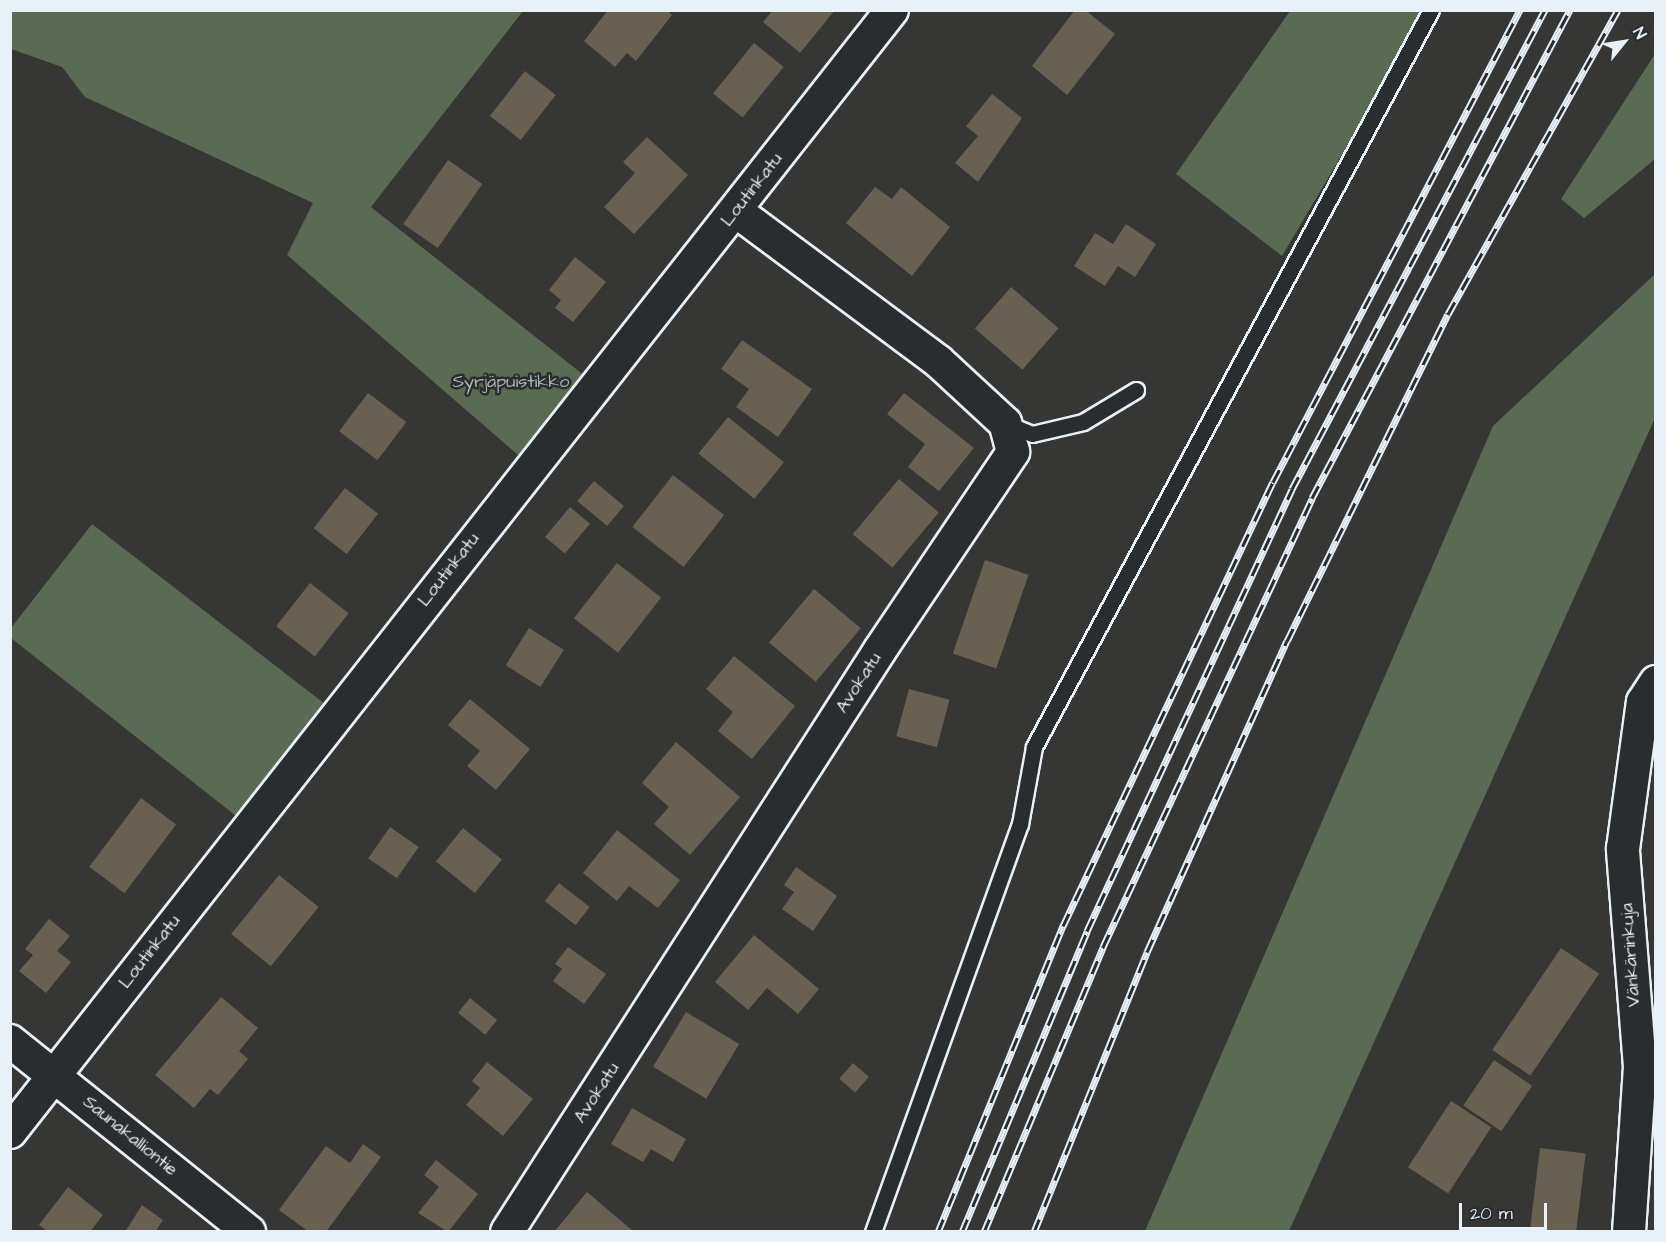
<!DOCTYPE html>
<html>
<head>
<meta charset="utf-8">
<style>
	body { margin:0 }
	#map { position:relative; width:1666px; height:1242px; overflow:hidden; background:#363735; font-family:"Architects Daughter",sans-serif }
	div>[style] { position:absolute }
	.green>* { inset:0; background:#5b6a52 }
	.building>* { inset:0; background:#686050; transform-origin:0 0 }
	.roads { filter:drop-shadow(2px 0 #e8f1f8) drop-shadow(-2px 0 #e8f1f8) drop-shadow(0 2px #e8f1f8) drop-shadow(0 -2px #e8f1f8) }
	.lane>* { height:15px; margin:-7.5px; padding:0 7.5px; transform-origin:7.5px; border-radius:7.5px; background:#2a2d2e }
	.street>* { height:32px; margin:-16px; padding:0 16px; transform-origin:16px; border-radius:16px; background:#2a2d2e }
	.rail>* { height:7px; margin-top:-3.5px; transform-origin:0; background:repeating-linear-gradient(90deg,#2a2d2e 0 14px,#e8f1f8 0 28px); box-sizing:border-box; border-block:2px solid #e8f1f8 }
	span { translate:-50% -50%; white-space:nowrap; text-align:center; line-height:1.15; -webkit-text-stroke:5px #2a2d2e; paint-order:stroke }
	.street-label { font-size:18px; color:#e8f1f8 }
	.park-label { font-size:18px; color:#b0bbb6 }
	.frame { position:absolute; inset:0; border:12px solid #e8f1f8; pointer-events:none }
	.north { position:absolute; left:1594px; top:12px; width:60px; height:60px; -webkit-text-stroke:4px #2a2d2e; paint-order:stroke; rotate:60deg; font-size:16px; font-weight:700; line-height:24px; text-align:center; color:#e8f1f8 }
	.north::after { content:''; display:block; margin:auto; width:21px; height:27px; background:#e8f1f8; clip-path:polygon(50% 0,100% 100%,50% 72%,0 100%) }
	.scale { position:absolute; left:1459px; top:1203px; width:88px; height:27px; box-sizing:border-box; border:3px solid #e8f1f8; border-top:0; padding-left:8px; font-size:18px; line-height:21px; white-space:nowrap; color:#e8f1f8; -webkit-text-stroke:4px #2a2d2e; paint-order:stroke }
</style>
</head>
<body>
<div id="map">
	<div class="green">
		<i style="clip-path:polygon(11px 11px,523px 11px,371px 207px,585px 376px,518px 455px,287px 255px,313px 203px,85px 97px,62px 67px,11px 49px)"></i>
		<i style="clip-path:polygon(1290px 11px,1427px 11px,1282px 256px,1176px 174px)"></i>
		<i style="clip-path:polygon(1655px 54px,1655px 159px,1584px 218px,1561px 199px)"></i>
		<i style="clip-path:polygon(1655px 274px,1655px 418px,1289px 1231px,1145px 1231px,1493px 426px)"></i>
		<i style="clip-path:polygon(92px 524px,325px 704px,236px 816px,11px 638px,11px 628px)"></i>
	</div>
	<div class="building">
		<i style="clip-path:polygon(608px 10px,667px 10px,672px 15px,636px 61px,627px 53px,615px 67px,584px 41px)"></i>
		<i style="clip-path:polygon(773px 10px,835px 10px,800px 53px,763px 22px)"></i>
		<i style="clip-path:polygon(1075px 10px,1085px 10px,1115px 34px,1067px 95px,1032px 66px)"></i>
		<i style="left:754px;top:43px;width:38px;height:65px;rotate:39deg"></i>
		<i style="left:525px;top:71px;width:39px;height:57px;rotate:38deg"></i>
		<i style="clip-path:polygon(992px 94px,1022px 118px,978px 182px,955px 163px,978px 136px,966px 126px)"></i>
		<i style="clip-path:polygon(647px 137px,688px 175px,634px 234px,604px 207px,635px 173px,623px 162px)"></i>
		<i style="left:448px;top:160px;width:42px;height:78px;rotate:35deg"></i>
		<i style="clip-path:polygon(875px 187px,892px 199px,901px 187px,950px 227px,912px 276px,846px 223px)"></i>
		<i style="clip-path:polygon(1126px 224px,1156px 244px,1135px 277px,1118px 266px,1105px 286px,1074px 266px,1095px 233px,1113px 244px)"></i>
		<i style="clip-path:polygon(575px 257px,606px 282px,573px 322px,555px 308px,561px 300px,549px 290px)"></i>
		<i style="left:1011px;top:287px;width:63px;height:55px;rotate:41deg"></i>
		<i style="clip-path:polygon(742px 340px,812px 389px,778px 437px,736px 407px,749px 389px,721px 369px)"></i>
		<i style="left:368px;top:393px;width:48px;height:48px;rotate:37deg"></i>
		<i style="clip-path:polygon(904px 393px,974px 448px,939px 491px,908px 467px,925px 444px,887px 414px)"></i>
		<i style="left:728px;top:417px;width:72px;height:47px;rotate:39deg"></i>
		<i style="left:673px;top:475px;width:65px;height:66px;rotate:38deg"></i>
		<i style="left:899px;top:479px;width:52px;height:72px;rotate:40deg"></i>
		<i style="left:594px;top:481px;width:39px;height:26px;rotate:40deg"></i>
		<i style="left:345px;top:488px;width:42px;height:51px;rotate:38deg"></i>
		<i style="left:570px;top:507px;width:26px;height:39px;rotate:40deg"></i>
		<i style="left:985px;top:560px;width:46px;height:99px;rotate:19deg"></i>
		<i style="left:617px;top:563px;width:56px;height:70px;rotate:38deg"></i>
		<i style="left:310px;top:583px;width:49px;height:55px;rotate:38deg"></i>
		<i style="left:814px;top:589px;width:61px;height:70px;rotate:40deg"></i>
		<i style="left:529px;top:628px;width:41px;height:44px;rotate:32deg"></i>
		<i style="clip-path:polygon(734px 656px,795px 706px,752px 759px,718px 731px,733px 712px,706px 689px)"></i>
		<i style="left:909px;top:689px;width:42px;height:49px;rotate:15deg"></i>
		<i style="clip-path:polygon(470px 699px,530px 749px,496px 790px,467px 766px,480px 751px,448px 725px)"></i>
		<i style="clip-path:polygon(676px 742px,740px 797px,690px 855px,654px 824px,669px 807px,642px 783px)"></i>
		<i style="left:141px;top:798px;width:44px;height:86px;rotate:37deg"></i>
		<i style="left:390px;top:827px;width:35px;height:38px;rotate:35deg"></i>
		<i style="left:463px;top:828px;width:50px;height:43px;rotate:39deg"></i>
		<i style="clip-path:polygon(617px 830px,680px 880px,658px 908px,629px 886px,617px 901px,583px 873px)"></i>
		<i style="clip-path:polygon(796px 867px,837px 896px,813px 931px,782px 909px,794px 892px,784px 885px)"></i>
		<i style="left:279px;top:875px;width:51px;height:76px;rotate:39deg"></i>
		<i style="left:559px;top:883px;width:39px;height:23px;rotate:38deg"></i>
		<i style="clip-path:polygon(49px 919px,70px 936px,57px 951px,71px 962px,46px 993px,19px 971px,33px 955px,25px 949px)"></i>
		<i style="clip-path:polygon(754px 935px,819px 989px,798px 1014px,767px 988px,748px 1010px,715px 982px)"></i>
		<i style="clip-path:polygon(568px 947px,606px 974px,584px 1004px,553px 981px,562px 969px,555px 964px)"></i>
		<i style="left:1561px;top:948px;width:46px;height:123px;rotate:34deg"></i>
		<i style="clip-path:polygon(221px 997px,258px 1028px,239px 1051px,248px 1059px,218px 1095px,210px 1089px,194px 1108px,155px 1075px)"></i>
		<i style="left:470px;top:998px;width:35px;height:19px;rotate:39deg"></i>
		<i style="left:686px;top:1012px;width:62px;height:64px;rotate:31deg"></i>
		<i style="left:1494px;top:1060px;width:46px;height:55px;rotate:34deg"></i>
		<i style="clip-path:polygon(487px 1062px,533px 1099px,503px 1136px,466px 1105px,480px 1088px,472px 1081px)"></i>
		<i style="left:853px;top:1063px;width:21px;height:21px;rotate:41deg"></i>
		<i style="left:1451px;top:1101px;width:48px;height:79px;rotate:33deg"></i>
		<i style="clip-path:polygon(632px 1108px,686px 1139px,673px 1162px,651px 1149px,643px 1162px,611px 1144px)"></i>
		<i style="clip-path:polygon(363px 1144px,381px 1157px,326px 1232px,309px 1232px,279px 1210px,326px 1146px,350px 1163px)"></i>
		<i style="left:1540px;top:1148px;width:46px;height:85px;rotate:7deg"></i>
		<i style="clip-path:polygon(436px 1160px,478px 1194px,448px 1232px,418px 1213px,439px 1187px,424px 1175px)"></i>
		<i style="clip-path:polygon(68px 1187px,103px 1215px,90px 1232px,48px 1232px,39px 1225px)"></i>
		<i style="clip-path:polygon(587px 1192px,634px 1232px,554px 1232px)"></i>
		<i style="clip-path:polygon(142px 1205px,163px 1220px,155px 1232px,125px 1232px)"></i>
	</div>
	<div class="roads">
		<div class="lane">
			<i style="left:1005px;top:423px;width:29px;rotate:22deg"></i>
			<i style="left:1032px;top:434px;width:52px;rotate:-13.2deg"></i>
			<i style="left:1083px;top:422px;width:62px;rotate:-31.1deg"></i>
			<i style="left:873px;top:1232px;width:434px;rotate:-70.2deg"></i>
			<i style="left:1020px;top:824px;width:78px;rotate:-79.7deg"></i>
			<i style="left:1034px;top:747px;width:837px;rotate:-61.69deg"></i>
		</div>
		<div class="street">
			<i style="left:10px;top:1041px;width:306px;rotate:38.6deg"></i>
			<i style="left:10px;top:1132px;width:1427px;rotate:-51.83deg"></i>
			<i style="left:507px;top:1232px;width:691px;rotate:-57.34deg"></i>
			<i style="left:880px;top:650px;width:239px;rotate:-56.1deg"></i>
			<i style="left:1013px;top:452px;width:30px;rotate:-105deg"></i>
			<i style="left:1005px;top:423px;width:91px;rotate:-137.2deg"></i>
			<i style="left:938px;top:361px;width:252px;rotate:-143.4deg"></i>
			<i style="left:1629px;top:1232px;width:165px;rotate:-86.2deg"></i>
			<i style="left:1640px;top:1067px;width:219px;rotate:-94.5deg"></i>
			<i style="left:1623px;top:849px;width:148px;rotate:-82.3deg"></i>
			<i style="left:1643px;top:702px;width:24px;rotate:-57deg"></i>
		</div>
	</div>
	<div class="rail">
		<i style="left:938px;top:1232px;width:331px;rotate:-67.8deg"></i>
		<i style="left:1063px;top:926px;width:491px;rotate:-64.7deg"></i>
		<i style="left:1273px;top:482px;width:533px;rotate:-62.38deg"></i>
		<i style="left:962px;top:1232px;width:326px;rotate:-67.4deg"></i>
		<i style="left:1087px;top:931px;width:487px;rotate:-65.1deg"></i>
		<i style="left:1292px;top:489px;width:542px;rotate:-62.16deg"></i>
		<i style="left:984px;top:1232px;width:309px;rotate:-67.3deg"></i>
		<i style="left:1103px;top:947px;width:495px;rotate:-65deg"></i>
		<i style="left:1312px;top:498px;width:552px;rotate:-62.14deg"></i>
		<i style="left:1034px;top:1232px;width:302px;rotate:-68deg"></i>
		<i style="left:1147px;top:952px;width:341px;rotate:-65.8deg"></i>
		<i style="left:1287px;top:641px;width:364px;rotate:-63.8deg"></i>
		<i style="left:1448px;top:314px;width:348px;rotate:-60.8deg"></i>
	</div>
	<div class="street-label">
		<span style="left:752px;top:190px;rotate:-52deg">Loutinkatu</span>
		<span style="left:449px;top:570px;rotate:-52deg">Loutinkatu</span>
		<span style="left:859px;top:683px;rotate:-57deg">Avokatu</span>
		<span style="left:150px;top:952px;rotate:-52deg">Loutinkatu</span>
		<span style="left:1631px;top:955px;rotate:-94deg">Vänkärinkuja</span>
		<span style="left:597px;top:1093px;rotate:-57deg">Avokatu</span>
		<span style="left:130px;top:1136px;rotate:39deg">Saunakalliontie</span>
	</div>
	<div class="park-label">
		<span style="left:511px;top:382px">Syrjäpuistikko</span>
	</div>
	<div class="frame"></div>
	<div class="north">N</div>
	<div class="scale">20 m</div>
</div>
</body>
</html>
